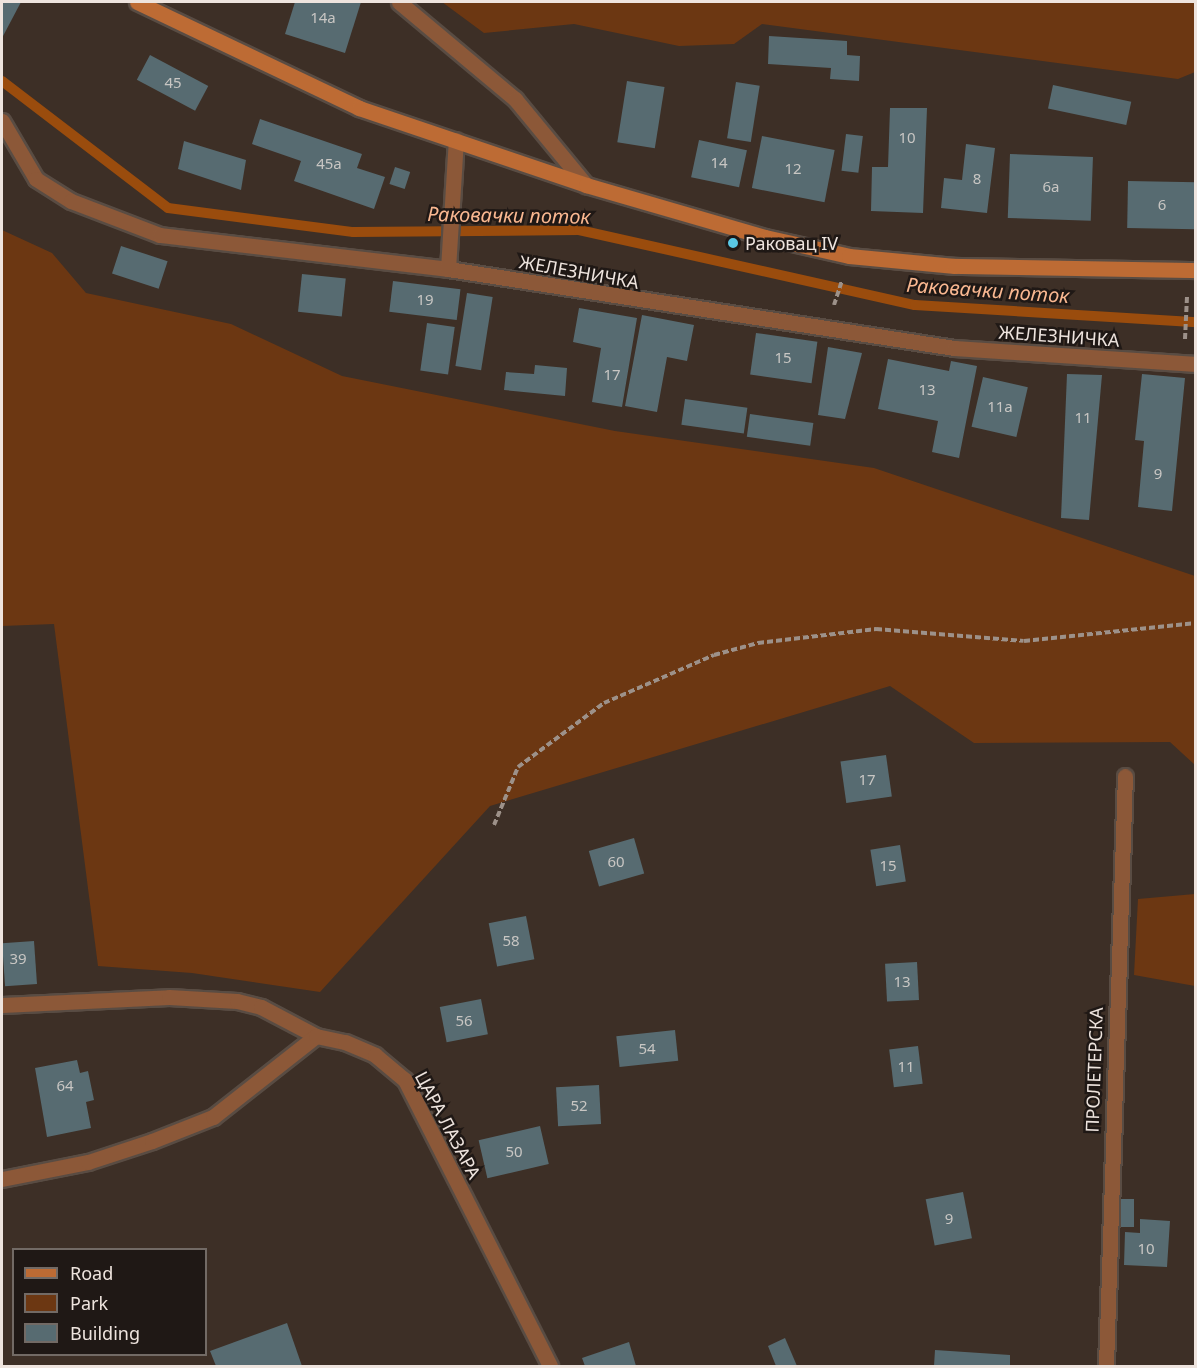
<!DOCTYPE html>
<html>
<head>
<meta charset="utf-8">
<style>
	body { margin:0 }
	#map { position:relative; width:1197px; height:1368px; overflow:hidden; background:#3d2f26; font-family:"Noto Sans",sans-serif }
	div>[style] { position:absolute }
	.green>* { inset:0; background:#6c3712 }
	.stream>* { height:10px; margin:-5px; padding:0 5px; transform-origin:5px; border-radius:5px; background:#9a4c0d }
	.building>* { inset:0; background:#576b71; transform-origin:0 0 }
	.path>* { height:4px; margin-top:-2px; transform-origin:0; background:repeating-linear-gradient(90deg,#9d9189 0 6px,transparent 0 9px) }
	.roads { filter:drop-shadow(2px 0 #594c43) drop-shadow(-2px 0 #594c43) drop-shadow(0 2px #594c43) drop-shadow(0 -2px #594c43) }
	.street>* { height:15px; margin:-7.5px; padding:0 7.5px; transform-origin:7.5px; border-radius:7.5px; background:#8c5838 }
	.secondary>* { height:15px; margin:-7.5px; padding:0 7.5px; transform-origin:7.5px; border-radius:7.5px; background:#bd6b34 }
	.dots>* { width:16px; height:16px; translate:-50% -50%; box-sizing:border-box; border:3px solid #1f1815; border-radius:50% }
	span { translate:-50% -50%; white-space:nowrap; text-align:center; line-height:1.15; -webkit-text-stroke:5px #1f1815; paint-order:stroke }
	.number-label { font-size:15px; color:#c8c6c3 }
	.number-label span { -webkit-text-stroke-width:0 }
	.poi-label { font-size:18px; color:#eee4de }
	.left { translate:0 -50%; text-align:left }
	.street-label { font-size:18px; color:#eee4de }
	.water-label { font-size:20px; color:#fab891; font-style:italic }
	.frame { position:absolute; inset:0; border:3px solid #eee4de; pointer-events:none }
	.legend { position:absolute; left:12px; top:1248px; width:195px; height:108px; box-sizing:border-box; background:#1f1815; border:2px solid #726a65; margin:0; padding:8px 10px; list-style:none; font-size:18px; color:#eee4de }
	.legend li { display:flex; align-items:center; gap:12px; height:30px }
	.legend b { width:30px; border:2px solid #726a65 }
</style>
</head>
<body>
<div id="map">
	<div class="green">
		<i style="clip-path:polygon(442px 2px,1195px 2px,1195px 72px,1178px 79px,762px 24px,734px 44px,679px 46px,574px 24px,484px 33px)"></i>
		<i style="clip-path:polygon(2px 230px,52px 253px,86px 293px,231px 324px,342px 376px,615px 431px,874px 468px,1195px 576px,1195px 765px,1170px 742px,974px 743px,890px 686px,490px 806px,320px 992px,192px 973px,98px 966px,54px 624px,2px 626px)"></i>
		<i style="clip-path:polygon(1195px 894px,1195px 986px,1134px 975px,1138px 899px)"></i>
	</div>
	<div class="stream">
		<i style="left:2px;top:81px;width:209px;rotate:37.4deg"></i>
		<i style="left:168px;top:208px;width:187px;rotate:7.4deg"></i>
		<i style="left:353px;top:232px;width:226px;rotate:-0.5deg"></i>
		<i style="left:579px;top:230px;width:344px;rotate:12.6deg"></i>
		<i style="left:915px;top:305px;width:282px;rotate:3.5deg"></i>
	</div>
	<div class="building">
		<i style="clip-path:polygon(2px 2px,21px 2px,2px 38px)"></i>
		<i style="clip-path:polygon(295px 2px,361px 2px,345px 53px,285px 34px)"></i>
		<i style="clip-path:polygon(769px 36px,847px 41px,847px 55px,860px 56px,859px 81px,830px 79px,831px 68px,768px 64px)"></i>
		<i style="left:150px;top:55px;width:66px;height:28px;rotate:28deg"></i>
		<i style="left:627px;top:81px;width:38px;height:62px;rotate:9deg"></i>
		<i style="left:736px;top:82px;width:24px;height:57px;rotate:9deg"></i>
		<i style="left:1053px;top:85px;width:80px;height:24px;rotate:12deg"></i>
		<i style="clip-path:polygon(890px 108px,927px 108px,923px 213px,871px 211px,872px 167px,888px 167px)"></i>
		<i style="clip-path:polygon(260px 119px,362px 154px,357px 168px,385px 177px,374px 209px,294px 181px,301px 161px,252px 144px)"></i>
		<i style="left:846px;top:134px;width:17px;height:37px;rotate:7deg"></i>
		<i style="left:762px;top:136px;width:74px;height:53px;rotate:11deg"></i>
		<i style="left:699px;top:140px;width:49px;height:38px;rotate:12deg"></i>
		<i style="clip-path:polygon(184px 141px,246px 160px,241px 190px,178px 169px)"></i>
		<i style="clip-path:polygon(966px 144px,995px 148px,987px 213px,941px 208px,944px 178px,962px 180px)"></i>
		<i style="left:1010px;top:154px;width:83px;height:64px;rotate:2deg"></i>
		<i style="left:395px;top:167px;width:16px;height:18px;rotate:18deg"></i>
		<i style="left:1128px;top:181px;width:68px;height:47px;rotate:1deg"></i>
		<i style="left:121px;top:246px;width:49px;height:29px;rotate:18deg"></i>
		<i style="left:302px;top:274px;width:44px;height:38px;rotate:6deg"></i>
		<i style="left:393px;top:281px;width:68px;height:31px;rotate:7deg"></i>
		<i style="left:467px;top:293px;width:26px;height:74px;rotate:9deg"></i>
		<i style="clip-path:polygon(579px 308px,637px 318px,622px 407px,592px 402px,601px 348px,573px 342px)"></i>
		<i style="clip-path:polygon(642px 315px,694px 325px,687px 361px,667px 357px,657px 412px,625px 406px)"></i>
		<i style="left:427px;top:323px;width:28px;height:48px;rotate:8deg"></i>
		<i style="left:756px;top:333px;width:62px;height:42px;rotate:8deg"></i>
		<i style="clip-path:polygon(828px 347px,862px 353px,845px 419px,818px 415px)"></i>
		<i style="clip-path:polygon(888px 359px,949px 371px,951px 361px,977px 366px,959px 458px,932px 452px,938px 421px,878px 409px)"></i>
		<i style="clip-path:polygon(535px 365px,567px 368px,565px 396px,504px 390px,506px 372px,534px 374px)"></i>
		<i style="clip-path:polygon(1067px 374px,1102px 375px,1089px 520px,1061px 518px)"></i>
		<i style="clip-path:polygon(1142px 374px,1185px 378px,1172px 511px,1138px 507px,1144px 441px,1135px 440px)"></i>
		<i style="left:983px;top:377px;width:46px;height:51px;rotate:13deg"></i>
		<i style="left:685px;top:399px;width:63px;height:26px;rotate:8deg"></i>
		<i style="left:750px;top:414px;width:64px;height:23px;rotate:8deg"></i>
		<i style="left:886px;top:755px;width:42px;height:46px;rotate:82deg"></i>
		<i style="left:634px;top:838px;width:37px;height:47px;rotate:74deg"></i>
		<i style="left:900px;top:845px;width:37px;height:30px;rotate:81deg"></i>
		<i style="left:526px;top:916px;width:44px;height:38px;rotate:79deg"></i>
		<i style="left:34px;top:941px;width:43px;height:32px;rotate:86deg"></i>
		<i style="left:917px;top:962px;width:38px;height:32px;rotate:87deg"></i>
		<i style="left:481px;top:999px;width:36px;height:42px;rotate:79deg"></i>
		<i style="left:675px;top:1030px;width:31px;height:59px;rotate:84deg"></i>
		<i style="left:918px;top:1046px;width:38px;height:29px;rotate:83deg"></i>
		<i style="clip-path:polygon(77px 1060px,80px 1073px,88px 1071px,94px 1100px,86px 1102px,91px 1128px,47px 1137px,35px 1068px)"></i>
		<i style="left:599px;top:1085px;width:39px;height:43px;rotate:87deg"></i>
		<i style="left:540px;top:1126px;width:39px;height:63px;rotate:77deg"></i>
		<i style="left:963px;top:1192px;width:47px;height:38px;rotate:79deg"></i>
		<i style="left:1115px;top:1199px;width:19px;height:28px"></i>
		<i style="clip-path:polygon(1140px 1219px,1170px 1221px,1167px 1267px,1124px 1265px,1125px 1232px,1140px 1233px)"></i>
		<i style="clip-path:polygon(287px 1323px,302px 1366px,216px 1366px,210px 1351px)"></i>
		<i style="clip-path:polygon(785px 1338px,797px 1366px,776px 1366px,768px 1346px)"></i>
		<i style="clip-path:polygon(629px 1342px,636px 1366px,585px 1366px,582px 1358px)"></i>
		<i style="clip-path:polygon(935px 1350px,1010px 1355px,1010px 1366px,934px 1366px)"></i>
	</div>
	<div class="path">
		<i style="left:834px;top:305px;width:26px;rotate:-72deg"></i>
		<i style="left:1185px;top:339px;width:43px;rotate:-87.3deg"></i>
		<i style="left:494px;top:825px;width:63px;rotate:-67.5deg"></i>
		<i style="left:518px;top:767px;width:107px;rotate:-36.7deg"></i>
		<i style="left:604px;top:703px;width:120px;rotate:-23.6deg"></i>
		<i style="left:714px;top:655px;width:46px;rotate:-15.3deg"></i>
		<i style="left:758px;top:643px;width:119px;rotate:-6.8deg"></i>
		<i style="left:876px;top:629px;width:148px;rotate:4.6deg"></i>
		<i style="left:1024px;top:641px;width:173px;rotate:-6deg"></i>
	</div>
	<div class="roads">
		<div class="street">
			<i style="left:399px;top:2px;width:151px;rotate:39.9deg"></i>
			<i style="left:515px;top:99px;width:112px;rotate:50.5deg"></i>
			<i style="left:2px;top:121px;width:67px;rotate:59.6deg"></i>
			<i style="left:36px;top:179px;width:41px;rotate:32.2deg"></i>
			<i style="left:71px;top:201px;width:95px;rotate:20.9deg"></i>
			<i style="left:160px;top:235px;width:290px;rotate:6.7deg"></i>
			<i style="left:448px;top:269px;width:512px;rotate:8.87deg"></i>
			<i style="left:954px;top:348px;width:243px;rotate:3.8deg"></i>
			<i style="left:448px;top:269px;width:129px;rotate:-86.5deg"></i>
			<i style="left:2px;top:1005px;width:167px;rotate:-2.7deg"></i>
			<i style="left:169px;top:997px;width:68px;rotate:3.4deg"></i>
			<i style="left:237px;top:1001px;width:25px;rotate:14deg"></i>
			<i style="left:261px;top:1007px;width:62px;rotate:27.8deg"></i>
			<i style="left:2px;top:1179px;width:88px;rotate:-11.2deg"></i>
			<i style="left:88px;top:1162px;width:67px;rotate:-18.2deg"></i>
			<i style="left:152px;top:1141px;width:66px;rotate:-21.5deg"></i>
			<i style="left:213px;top:1117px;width:131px;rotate:-38.2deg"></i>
			<i style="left:316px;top:1036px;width:30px;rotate:12deg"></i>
			<i style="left:345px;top:1042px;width:33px;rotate:23deg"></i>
			<i style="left:375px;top:1055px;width:39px;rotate:40deg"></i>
			<i style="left:405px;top:1080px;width:321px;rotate:63.1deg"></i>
			<i style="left:1106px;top:1366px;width:590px;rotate:-88.16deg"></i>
		</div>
		<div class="secondary">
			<i style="left:137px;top:2px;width:246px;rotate:25.5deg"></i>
			<i style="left:359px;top:108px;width:240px;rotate:18.7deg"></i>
			<i style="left:586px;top:185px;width:186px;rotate:16.2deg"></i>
			<i style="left:765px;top:237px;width:86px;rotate:12.7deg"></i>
			<i style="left:849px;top:256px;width:106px;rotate:5.4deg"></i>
			<i style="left:955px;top:266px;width:241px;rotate:1deg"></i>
		</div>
	</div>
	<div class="dots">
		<i style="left:733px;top:243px;background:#59c8e5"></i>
	</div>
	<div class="number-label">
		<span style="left:323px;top:18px">14a</span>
		<span style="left:173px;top:83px">45</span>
		<span style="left:907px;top:138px">10</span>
		<span style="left:719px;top:163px">14</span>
		<span style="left:329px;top:164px">45a</span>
		<span style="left:793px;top:169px">12</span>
		<span style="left:977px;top:179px">8</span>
		<span style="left:1051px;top:187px">6a</span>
		<span style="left:1162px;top:205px">6</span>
		<span style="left:425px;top:300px">19</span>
		<span style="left:783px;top:358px">15</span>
		<span style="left:612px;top:375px">17</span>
		<span style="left:927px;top:390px">13</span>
		<span style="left:1000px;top:407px">11a</span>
		<span style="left:1083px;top:418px">11</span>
		<span style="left:1158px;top:474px">9</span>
		<span style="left:867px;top:780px">17</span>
		<span style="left:616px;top:862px">60</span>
		<span style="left:888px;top:866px">15</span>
		<span style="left:511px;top:941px">58</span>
		<span style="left:18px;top:959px">39</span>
		<span style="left:902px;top:982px">13</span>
		<span style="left:464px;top:1021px">56</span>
		<span style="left:647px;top:1049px">54</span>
		<span style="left:906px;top:1067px">11</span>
		<span style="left:65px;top:1086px">64</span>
		<span style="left:579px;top:1106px">52</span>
		<span style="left:514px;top:1152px">50</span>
		<span style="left:949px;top:1219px">9</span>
		<span style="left:1146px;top:1249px">10</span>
	</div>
	<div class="poi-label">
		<span class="left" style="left:745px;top:243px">Раковац IV</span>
	</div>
	<div class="street-label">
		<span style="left:579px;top:272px;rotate:10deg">ЖЕЛЕЗНИЧКА</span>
		<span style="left:1059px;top:336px;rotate:4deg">ЖЕЛЕЗНИЧКА</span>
		<span style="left:1094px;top:1070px;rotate:-88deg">ПРОЛЕТЕРСКА</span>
		<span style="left:448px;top:1125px;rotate:62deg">ЦАРА ЛАЗАРА</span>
	</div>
	<div class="water-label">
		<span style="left:509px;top:215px;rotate:1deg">Раковачки поток</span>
		<span style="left:988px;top:290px;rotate:4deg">Раковачки поток</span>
	</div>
	<div class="frame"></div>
	<ul class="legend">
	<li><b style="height:8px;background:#bd6b34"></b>Road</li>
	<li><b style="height:16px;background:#6c3712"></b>Park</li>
	<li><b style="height:16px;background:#576b71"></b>Building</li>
	</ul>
</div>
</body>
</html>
